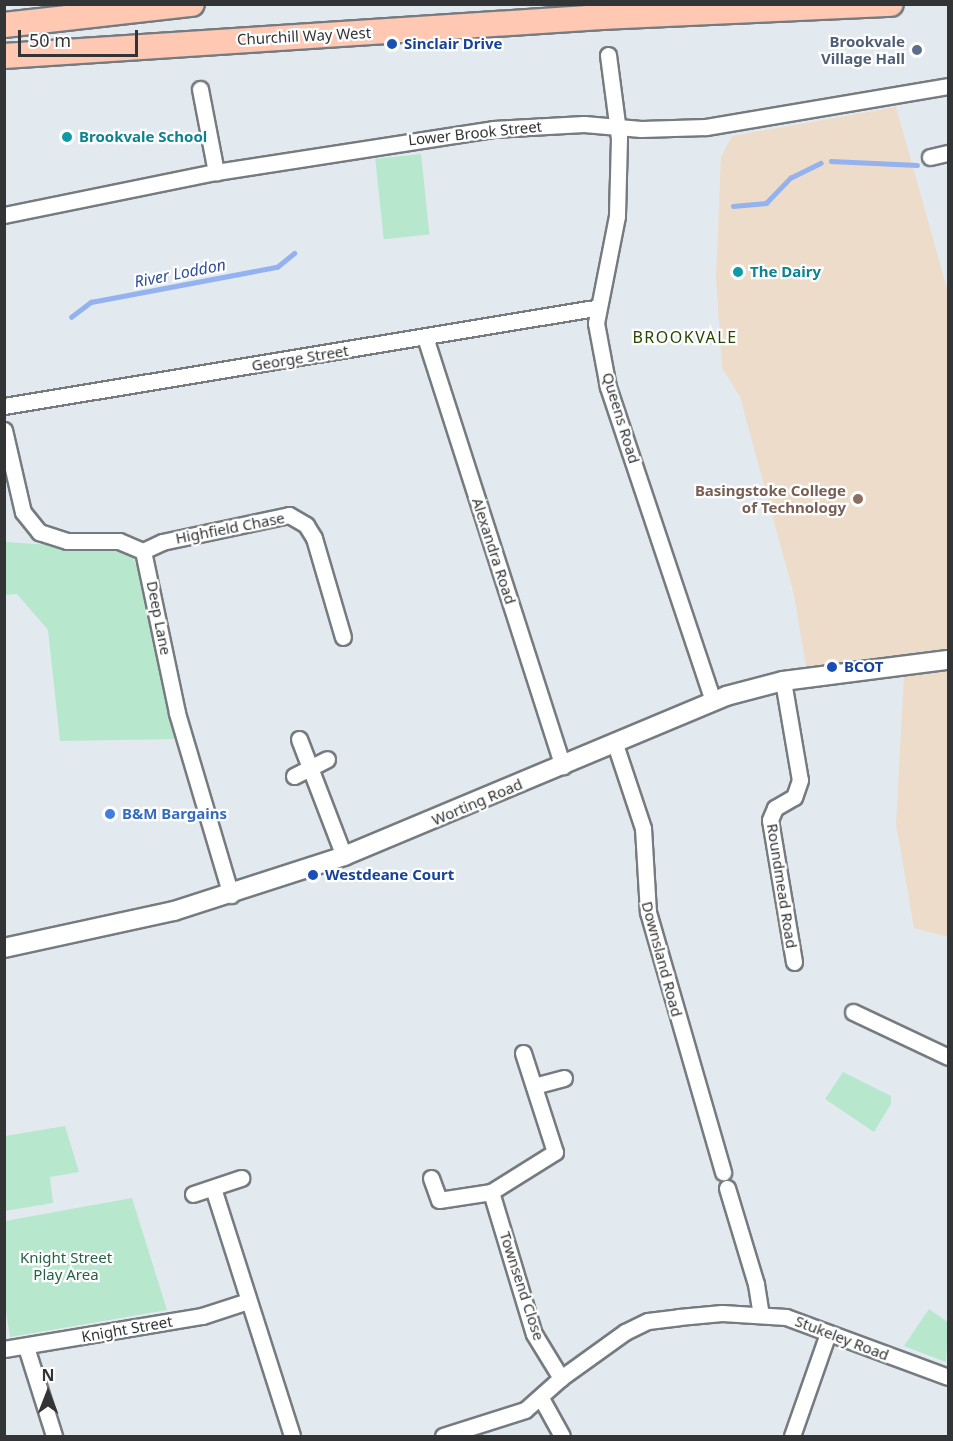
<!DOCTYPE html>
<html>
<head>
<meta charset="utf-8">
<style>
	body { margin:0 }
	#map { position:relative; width:953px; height:1441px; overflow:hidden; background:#e3eaef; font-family:"Noto Sans",sans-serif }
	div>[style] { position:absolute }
	.education>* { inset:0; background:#eddcca }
	.green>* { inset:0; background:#b7e7cd; transform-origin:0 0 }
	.stream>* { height:4.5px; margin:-2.25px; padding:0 2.25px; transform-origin:2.25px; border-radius:2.25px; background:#93b2ef }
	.roads { filter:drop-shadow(2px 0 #757b80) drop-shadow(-2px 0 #757b80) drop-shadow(0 2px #757b80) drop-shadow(0 -2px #757b80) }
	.minor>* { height:15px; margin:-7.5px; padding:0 7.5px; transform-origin:7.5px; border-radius:7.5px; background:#fff }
	.tertiary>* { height:18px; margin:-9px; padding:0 9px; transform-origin:9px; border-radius:9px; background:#fff }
	.primary>* { height:24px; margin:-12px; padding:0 12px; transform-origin:12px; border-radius:12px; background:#fec8b2 }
	.dots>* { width:16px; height:16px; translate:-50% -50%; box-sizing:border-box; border:3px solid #fff; border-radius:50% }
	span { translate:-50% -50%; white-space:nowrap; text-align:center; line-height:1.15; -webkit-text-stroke:4.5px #fff; paint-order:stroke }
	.street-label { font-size:15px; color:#323436 }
	.service-label { font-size:15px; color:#4e5e75; font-weight:700 }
	.right { translate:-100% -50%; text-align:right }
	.transit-label { font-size:15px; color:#164399; font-weight:700 }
	.left { translate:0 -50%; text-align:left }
	.culture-label { font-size:15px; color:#0d838f; font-weight:700 }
	.education-label { font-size:15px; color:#785e54; font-weight:700 }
	.shop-label { font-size:15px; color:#366cbe; font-weight:700 }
	.park-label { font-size:15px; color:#266046 }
	.water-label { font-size:16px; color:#2f4f98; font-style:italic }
	.neighbourhood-label { font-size:16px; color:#274600; letter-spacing:1.5px }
	.frame { position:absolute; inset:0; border:6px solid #323436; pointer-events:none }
	.north { position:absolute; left:18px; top:1363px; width:60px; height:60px; -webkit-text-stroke:4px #fff; paint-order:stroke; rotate:0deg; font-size:16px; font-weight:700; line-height:24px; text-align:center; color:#323436 }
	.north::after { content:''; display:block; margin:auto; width:21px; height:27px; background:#323436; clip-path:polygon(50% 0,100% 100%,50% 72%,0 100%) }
	.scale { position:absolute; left:18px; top:30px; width:120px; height:27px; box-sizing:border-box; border:3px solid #323436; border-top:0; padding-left:8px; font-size:18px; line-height:21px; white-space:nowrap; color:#323436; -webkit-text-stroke:4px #fff; paint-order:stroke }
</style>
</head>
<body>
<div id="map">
	<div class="education">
		<i style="clip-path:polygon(896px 107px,948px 292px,948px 937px,914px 928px,896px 824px,905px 657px,806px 666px,794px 595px,740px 397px,722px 368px,716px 278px,721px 157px,732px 136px)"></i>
	</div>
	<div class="green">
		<i style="left:421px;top:154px;width:81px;height:46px;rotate:84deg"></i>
		<i style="clip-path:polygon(5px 542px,130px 550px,147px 592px,179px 739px,60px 741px,48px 630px,17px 594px,5px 595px)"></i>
		<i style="clip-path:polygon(843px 1072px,891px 1096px,891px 1104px,874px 1132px,825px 1099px)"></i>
		<i style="clip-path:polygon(65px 1126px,79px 1172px,50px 1177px,53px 1203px,5px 1211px,5px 1136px)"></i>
		<i style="clip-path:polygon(132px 1198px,167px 1310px,10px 1337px,5px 1305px,5px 1221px)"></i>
		<i style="clip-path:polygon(929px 1309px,948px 1322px,946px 1362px,904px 1346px)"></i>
	</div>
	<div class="stream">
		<i style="left:831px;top:161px;width:86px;rotate:2.7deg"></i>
		<i style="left:733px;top:206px;width:33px;rotate:-5deg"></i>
		<i style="left:766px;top:203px;width:35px;rotate:-46deg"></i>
		<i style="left:790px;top:178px;width:34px;rotate:-26deg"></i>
		<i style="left:71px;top:317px;width:25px;rotate:-37deg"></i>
		<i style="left:91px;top:302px;width:189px;rotate:-10.7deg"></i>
		<i style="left:277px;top:267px;width:22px;rotate:-39deg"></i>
	</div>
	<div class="roads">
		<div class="minor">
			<i style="left:608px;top:55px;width:84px;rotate:82.5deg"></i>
			<i style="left:619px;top:138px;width:78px;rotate:91.5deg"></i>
			<i style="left:617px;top:216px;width:109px;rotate:101.1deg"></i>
			<i style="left:596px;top:323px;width:65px;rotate:79.4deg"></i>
			<i style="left:608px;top:387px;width:331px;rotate:71.5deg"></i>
			<i style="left:200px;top:89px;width:85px;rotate:79.1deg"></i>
			<i style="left:930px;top:157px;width:18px;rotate:-13deg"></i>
			<i style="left:4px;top:215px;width:216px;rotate:-11.5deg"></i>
			<i style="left:216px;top:172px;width:280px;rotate:-8.8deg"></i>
			<i style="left:493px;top:129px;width:91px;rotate:-3.1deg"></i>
			<i style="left:584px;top:124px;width:57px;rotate:5deg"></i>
			<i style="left:641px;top:129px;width:65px;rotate:-1.8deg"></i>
			<i style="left:706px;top:127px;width:245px;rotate:-9.6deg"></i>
			<i style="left:425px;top:337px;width:451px;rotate:72.2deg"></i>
			<i style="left:4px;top:406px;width:599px;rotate:-9.42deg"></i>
			<i style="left:4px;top:430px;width:84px;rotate:77deg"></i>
			<i style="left:23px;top:512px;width:26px;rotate:51deg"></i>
			<i style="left:39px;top:532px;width:29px;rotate:18deg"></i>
			<i style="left:67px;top:541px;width:52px"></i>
			<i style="left:119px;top:541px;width:26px;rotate:23deg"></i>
			<i style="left:143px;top:551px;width:166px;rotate:78.1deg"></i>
			<i style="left:177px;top:713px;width:190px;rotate:73.5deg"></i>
			<i style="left:143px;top:551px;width:21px;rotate:-25deg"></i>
			<i style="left:162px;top:542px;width:130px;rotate:-12deg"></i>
			<i style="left:289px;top:515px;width:20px;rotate:30deg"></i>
			<i style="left:306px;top:525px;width:15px;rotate:58deg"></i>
			<i style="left:314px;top:538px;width:103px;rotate:73.7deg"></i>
			<i style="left:783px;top:681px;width:100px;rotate:80.3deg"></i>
			<i style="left:800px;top:780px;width:18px;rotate:109deg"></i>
			<i style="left:794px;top:797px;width:22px;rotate:150deg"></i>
			<i style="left:775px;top:808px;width:13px;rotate:113deg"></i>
			<i style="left:770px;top:820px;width:144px;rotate:80.4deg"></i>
			<i style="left:299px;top:739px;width:125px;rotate:69deg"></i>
			<i style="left:615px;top:744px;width:89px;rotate:71.6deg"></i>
			<i style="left:643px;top:828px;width:84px;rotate:86.6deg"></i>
			<i style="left:648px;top:912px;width:271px;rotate:73.9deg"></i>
			<i style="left:294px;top:776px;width:37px;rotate:-27deg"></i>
			<i style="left:853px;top:1012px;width:105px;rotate:25.3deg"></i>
			<i style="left:523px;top:1053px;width:104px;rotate:72.1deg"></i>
			<i style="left:555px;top:1152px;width:75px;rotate:148deg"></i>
			<i style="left:491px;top:1192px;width:148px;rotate:73.2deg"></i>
			<i style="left:534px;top:1334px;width:52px;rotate:58.5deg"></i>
			<i style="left:534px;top:1086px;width:31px;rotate:-15deg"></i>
			<i style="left:431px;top:1178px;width:23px;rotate:70deg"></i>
			<i style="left:439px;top:1200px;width:53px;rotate:-8.7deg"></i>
			<i style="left:213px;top:1188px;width:260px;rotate:72.3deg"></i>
			<i style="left:727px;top:1188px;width:100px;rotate:73.2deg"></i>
			<i style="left:756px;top:1284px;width:30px;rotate:81deg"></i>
			<i style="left:193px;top:1194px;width:51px;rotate:-18.4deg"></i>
			<i style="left:26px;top:1347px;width:93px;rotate:72.5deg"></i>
			<i style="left:4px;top:1349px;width:201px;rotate:-9.5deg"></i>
			<i style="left:202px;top:1316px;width:48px;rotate:-18.1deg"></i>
			<i style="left:541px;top:1398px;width:43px;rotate:61.1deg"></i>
			<i style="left:443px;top:1436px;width:86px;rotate:-17.6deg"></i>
			<i style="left:525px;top:1410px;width:48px;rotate:-41.6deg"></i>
			<i style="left:561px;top:1378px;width:79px;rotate:-35.7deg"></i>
			<i style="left:625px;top:1332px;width:25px;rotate:-26deg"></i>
			<i style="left:648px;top:1321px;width:31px;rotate:-7deg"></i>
			<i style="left:679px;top:1317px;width:43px;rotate:-5.3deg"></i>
			<i style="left:722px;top:1313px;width:64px;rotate:3.6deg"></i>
			<i style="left:786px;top:1317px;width:173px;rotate:20.3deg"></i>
			<i style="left:792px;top:1436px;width:109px;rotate:-70.7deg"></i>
		</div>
		<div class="tertiary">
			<i style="left:4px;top:948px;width:174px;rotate:-12.3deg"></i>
			<i style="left:174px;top:911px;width:179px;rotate:-17.9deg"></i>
			<i style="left:344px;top:856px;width:414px;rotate:-22.7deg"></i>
			<i style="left:726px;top:696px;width:59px;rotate:-14.7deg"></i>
			<i style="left:783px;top:681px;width:166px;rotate:-7.3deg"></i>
		</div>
		<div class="primary">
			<i style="left:4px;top:25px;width:189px;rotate:-6.4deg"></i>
			<i style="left:4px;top:56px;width:599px;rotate:-3.73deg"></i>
			<i style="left:602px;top:17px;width:289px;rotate:-2.6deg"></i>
		</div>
	</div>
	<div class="dots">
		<i style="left:392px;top:44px;background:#1a4fb4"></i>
		<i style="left:917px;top:50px;background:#5c6f8a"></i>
		<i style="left:67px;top:137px;background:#0f9aa8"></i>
		<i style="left:738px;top:272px;background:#0f9aa8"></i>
		<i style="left:858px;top:499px;background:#8d6e63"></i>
		<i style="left:832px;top:667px;background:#1a4fb4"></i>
		<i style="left:110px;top:814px;background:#3f7fe0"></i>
		<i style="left:313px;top:875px;background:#1a4fb4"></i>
	</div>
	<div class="street-label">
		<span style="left:304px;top:36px;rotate:-3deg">Churchill Way West</span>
		<span style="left:475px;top:133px;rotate:-6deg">Lower Brook Street</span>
		<span style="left:300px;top:358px;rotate:-9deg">George Street</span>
		<span style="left:621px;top:418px;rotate:73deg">Queens Road</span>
		<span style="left:230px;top:528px;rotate:-11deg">Highfield Chase</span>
		<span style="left:494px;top:551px;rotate:72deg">Alexandra Road</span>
		<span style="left:159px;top:618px;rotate:79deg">Deep Lane</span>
		<span style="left:477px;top:802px;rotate:-23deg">Worting Road</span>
		<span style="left:782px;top:886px;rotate:81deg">Roundmead Road</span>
		<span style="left:662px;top:959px;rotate:75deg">Downsland Road</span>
		<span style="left:522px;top:1286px;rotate:72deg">Townsend Close</span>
		<span style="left:127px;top:1329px;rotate:-10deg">Knight Street</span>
		<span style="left:842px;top:1338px;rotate:21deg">Stukeley Road</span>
	</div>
	<div class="service-label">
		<span class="right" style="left:905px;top:50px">Brookvale<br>Village Hall</span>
	</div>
	<div class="transit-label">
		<span class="left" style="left:404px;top:44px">Sinclair Drive</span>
		<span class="left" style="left:844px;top:667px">BCOT</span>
		<span class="left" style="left:325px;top:875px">Westdeane Court</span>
	</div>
	<div class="culture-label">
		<span class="left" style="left:79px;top:137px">Brookvale School</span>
		<span class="left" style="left:750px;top:272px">The Dairy</span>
	</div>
	<div class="education-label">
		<span class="right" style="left:846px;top:499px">Basingstoke College<br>of Technology</span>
	</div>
	<div class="shop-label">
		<span class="left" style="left:122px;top:814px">B&amp;M Bargains</span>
	</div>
	<div class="park-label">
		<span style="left:66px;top:1266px">Knight Street<br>Play Area</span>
	</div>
	<div class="water-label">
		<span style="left:180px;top:273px;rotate:-11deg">River Loddon</span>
	</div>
	<div class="neighbourhood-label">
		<span style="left:685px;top:337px">BROOKVALE</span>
	</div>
	<div class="frame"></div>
	<div class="north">N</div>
	<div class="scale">50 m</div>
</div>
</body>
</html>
